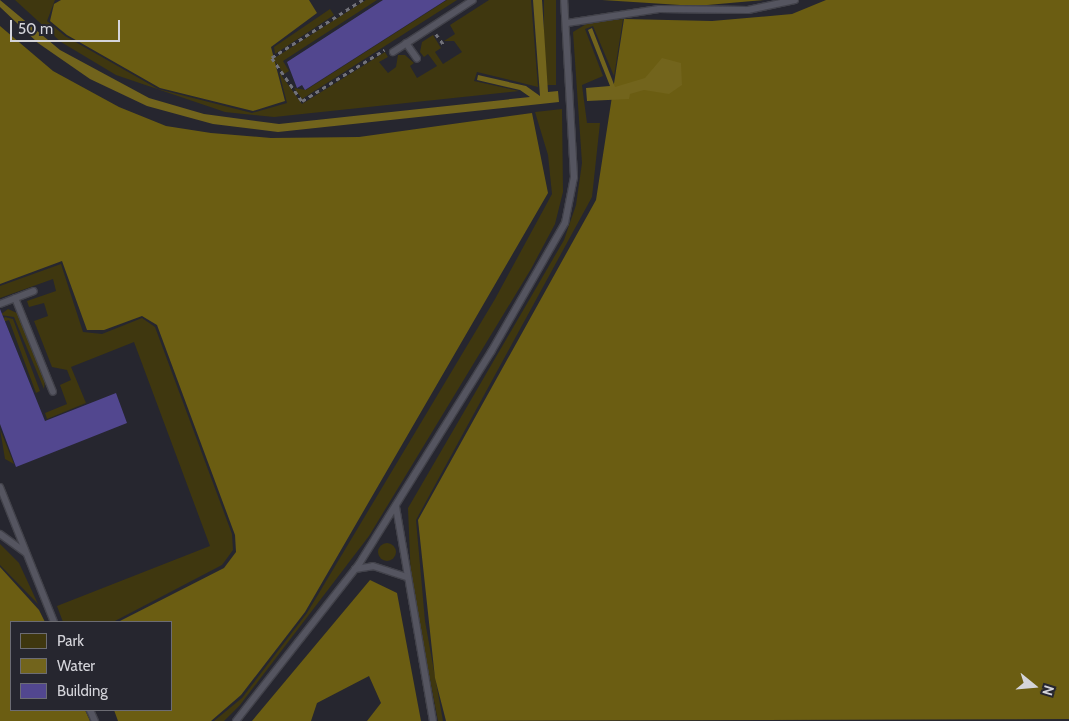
<!DOCTYPE html>
<html>
<head>
<meta charset="utf-8">
<style>
	body { margin:0 }
	#map { position:relative; width:1069px; height:721px; overflow:hidden; background:#26262f; font-family:Cabin,sans-serif }
	div>[style] { position:absolute }
	.green>* { inset:0; background:#3f370f; transform-origin:0 0 }
	.round { border-radius:50% }
	.forest>* { inset:0; background:#6b5d12 }
	.water>* { inset:0; background:#72641c }
	.building>* { inset:0; background:#52478f }
	.path>* { height:2.5px; margin-top:-1.25px; transform-origin:0; background:repeating-linear-gradient(90deg,#72727a 0 4px,transparent 0 8px) }
	.roads { filter:drop-shadow(1px 0 #42424a) drop-shadow(-1px 0 #42424a) drop-shadow(0 1px #42424a) drop-shadow(0 -1px #42424a) }
	.service>* { height:6px; margin:-3px; padding:0 3px; transform-origin:3px; border-radius:3px; background:#555560 }
	span { translate:-50% -50%; white-space:nowrap; text-align:center; line-height:1.15; -webkit-text-stroke:4.5px #26262f; paint-order:stroke }
	.legend { position:absolute; left:10px; top:621px; width:162px; height:90px; box-sizing:border-box; background:#26262f; border:1px solid #6c6c73; margin:0; padding:6px 9px; list-style:none; font-size:15px; color:#d4d4da }
	.legend li { display:flex; align-items:center; gap:10px; height:25px }
	.legend b { width:25px; border:1px solid #6c6c73 }
	.north { position:absolute; left:1009px; top:661px; width:50px; height:50px; -webkit-text-stroke:4px #26262f; paint-order:stroke; rotate:107deg; font-size:14px; font-weight:700; line-height:20px; text-align:center; color:#d4d4da }
	.north::after { content:''; display:block; margin:auto; width:18px; height:22px; background:#d4d4da; clip-path:polygon(50% 0,100% 100%,50% 72%,0 100%) }
	.scale { position:absolute; left:10px; top:20px; width:110px; height:22px; box-sizing:border-box; border:2px solid #d4d4da; border-top:0; padding-left:6px; font-size:15px; line-height:18px; white-space:nowrap; color:#d4d4da; -webkit-text-stroke:4px #26262f; paint-order:stroke }
</style>
</head>
<body>
<div id="map">
	<div class="green">
		<i style="clip-path:polygon(15px 0,55px 0,47px 21px,65px 36px,158px 89px,252px 113px,287px 103px,279px 72px,302px 104px,385px 52px,388px 57px,379px 62px,388px 73px,396px 67px,398px 55px,405px 55px,414px 63px,410px 66px,417px 78px,437px 66px,428px 54px,424px 57px,420px 52px,422px 42px,433px 35px,441px 48px,435px 52px,443px 64px,462px 52px,454px 41px,444px 41px,455px 34px,450px 25px,489px 0,531px 0,538px 87px,477px 72px,474px 81px,519px 91px,274px 117px,225px 112px,116px 75px,61px 42px)"></i>
		<i style="clip-path:polygon(366px 0,377px 0,283px 61px,289px 71px,284px 74px,273px 59px)"></i>
		<i style="clip-path:polygon(447px 0,457px 0,302px 99px,294px 88px,306px 90px)"></i>
		<i style="left:544px;top:0;width:12px;height:85px"></i>
		<i style="clip-path:polygon(330px 9px,334px 15px,275px 54px,274px 47px)"></i>
		<i style="clip-path:polygon(623px 19px,614px 76px,593px 26px,585px 29px,603px 76px,582px 85px,587px 123px,600px 123px,592px 197px,416px 520px,425px 621px,443px 721px,438px 721px,411px 581px,408px 508px,564px 240px,576px 205px,582px 163px,573px 32px,588px 23px)"></i>
		<i style="clip-path:polygon(562px 109px,563px 192px,555px 224px,531px 269px,369px 536px,240px 705px,224px 721px,214px 721px,242px 698px,307px 613px,495px 299px,552px 194px,548px 155px,535px 112px)"></i>
		<i style="clip-path:polygon(61px 264px,83px 332px,102px 334px,142px 318px,155px 327px,232px 534px,233px 550px,222px 565px,113px 622px,63px 622px,57px 606px,210px 546px,134px 342px,71px 367px,86px 403px,47px 419px,45px 413px,67px 404px,60px 385px,71px 380px,67px 370px,52px 367px,34px 321px,48px 316px,44px 303px,29px 307px,27px 301px,56px 291px,53px 279px,0 298px,0 286px)"></i>
		<i style="clip-path:polygon(8px 309px,17px 313px,45px 380px,44px 389px,14px 317px,0 315px)"></i>
		<i style="clip-path:polygon(5px 317px,13px 319px,40px 391px,36px 393px,9px 320px,0 323px)"></i>
		<i style="clip-path:polygon(0 429px,14px 464px,5px 459px)"></i>
		<i class="round" style="left:378px;top:543px;width:18px;height:18px"></i>
		<i style="clip-path:polygon(0 544px,19px 563px,38px 604px,0 565px)"></i>
	</div>
	<div class="forest">
		<i style="clip-path:polygon(61px 0,309px 0,317px 13px,271px 47px,285px 101px,253px 111px,160px 88px,67px 35px,50px 21px,54px 4px)"></i>
		<i style="clip-path:polygon(602px 0,764px 0,696px 6px)"></i>
		<i style="clip-path:polygon(826px 0,1069px 0,1069px 719px,446px 721px,435px 678px,418px 520px,596px 200px,624px 19px,712px 21px,792px 14px)"></i>
		<i style="clip-path:polygon(0 26px,53px 71px,119px 107px,166px 126px,211px 133px,271px 138px,359px 137px,532px 113px,548px 193px,305px 612px,241px 695px,211px 721px,118px 721px,114px 710px,171px 710px,171px 622px,118px 622px,224px 568px,236px 552px,235px 535px,157px 325px,142px 316px,104px 330px,87px 330px,62px 261px,0 284px)"></i>
		<i style="clip-path:polygon(0 567px,39px 610px,45px 622px,11px 622px,11px 710px,85px 710px,90px 721px,0 721px)"></i>
		<i style="clip-path:polygon(370px 580px,397px 593px,421px 721px,367px 721px,381px 703px,369px 676px,317px 703px,311px 721px,252px 721px)"></i>
	</div>
	<div class="water">
		<i style="clip-path:polygon(0 0,60px 50px,149px 98px,204px 114px,279px 124px,530px 97px,520px 90px,477px 80px,478px 75px,526px 86px,540px 96px,533px 0,542px 0,548px 92px,558px 91px,559px 102px,278px 132px,213px 124px,147px 106px,90px 79px,38px 43px,0 7px)"></i>
		<i style="clip-path:polygon(592px 28px,615px 87px,645px 78px,662px 58px,681px 63px,682px 85px,669px 94px,644px 90px,630px 94px,629px 99px,587px 101px,586px 88px,610px 86px,588px 30px)"></i>
	</div>
	<div class="building">
		<i style="clip-path:polygon(383px 0,446px 0,305px 90px,302px 85px,297px 88px,287px 62px)"></i>
		<i style="clip-path:polygon(0 309px,45px 421px,116px 393px,127px 423px,16px 467px,0 424px)"></i>
	</div>
	<div class="path">
		<i style="left:363px;top:0;width:108px;rotate:147.5deg"></i>
		<i style="left:272px;top:58px;width:52px;rotate:55.1deg"></i>
		<i style="left:302px;top:101px;width:97px;rotate:-31.9deg"></i>
		<i style="left:436px;top:34px;width:14px;rotate:54deg"></i>
	</div>
	<div class="roads">
		<div class="service">
			<i style="left:567px;top:23px;width:93px;rotate:-8.7deg"></i>
			<i style="left:659px;top:9px;width:89px;rotate:0.6deg"></i>
			<i style="left:748px;top:10px;width:48px;rotate:-12deg"></i>
			<i style="left:406px;top:43px;width:19px;rotate:55deg"></i>
			<i style="left:393px;top:52px;width:95px;rotate:-33deg"></i>
			<i style="left:15px;top:298px;width:101px;rotate:68deg"></i>
			<i style="left:0;top:304px;width:36px;rotate:-21deg"></i>
			<i style="left:0;top:487px;width:145px;rotate:68.2deg"></i>
			<i style="left:396px;top:507px;width:217px;rotate:80.2deg"></i>
			<i style="left:0;top:534px;width:31px;rotate:36deg"></i>
			<i style="left:355px;top:569px;width:18px;rotate:-9deg"></i>
			<i style="left:373px;top:566px;width:35px;rotate:18deg"></i>
			<i style="left:90px;top:710px;width:12px;rotate:66deg"></i>
			<i style="left:236px;top:721px;width:199px;rotate:-51.9deg"></i>
			<i style="left:359px;top:564px;width:250px;rotate:-58.1deg"></i>
			<i style="left:491px;top:352px;width:149px;rotate:-60.2deg"></i>
			<i style="left:565px;top:223px;width:47px;rotate:-78.9deg"></i>
			<i style="left:574px;top:177px;width:177px;rotate:-93.2deg"></i>
		</div>
	</div>
	<ul class="legend">
	<li><b style="height:14px;background:#3f370f"></b>Park</li>
	<li><b style="height:14px;background:#72641c"></b>Water</li>
	<li><b style="height:14px;background:#52478f"></b>Building</li>
	</ul>
	<div class="north">N</div>
	<div class="scale">50 m</div>
</div>
</body>
</html>
